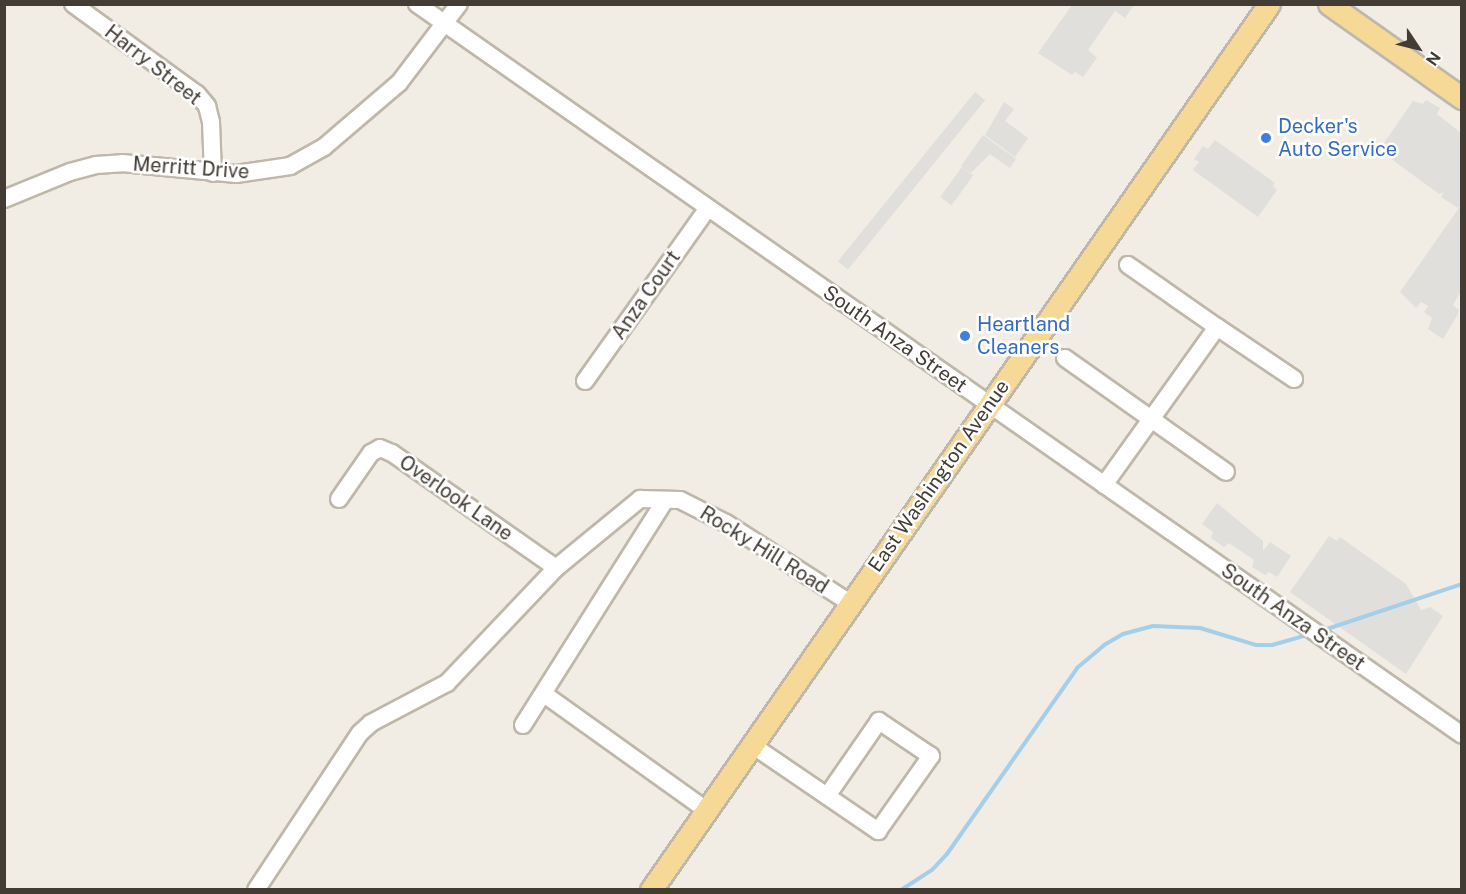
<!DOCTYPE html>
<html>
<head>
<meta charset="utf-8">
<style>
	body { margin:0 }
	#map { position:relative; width:1466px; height:894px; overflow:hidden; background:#f1ece4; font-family:"Public Sans",sans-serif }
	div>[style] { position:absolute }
	.parking>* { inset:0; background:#e1dfdc; transform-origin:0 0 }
	.stream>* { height:4px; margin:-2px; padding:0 2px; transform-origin:2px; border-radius:2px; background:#a4cfea }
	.roads { filter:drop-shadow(2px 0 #beb7aa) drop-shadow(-2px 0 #beb7aa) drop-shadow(0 2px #beb7aa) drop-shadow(0 -2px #beb7aa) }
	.minor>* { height:16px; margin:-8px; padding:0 8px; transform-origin:8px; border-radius:8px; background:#fff }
	.major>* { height:21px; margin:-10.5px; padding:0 10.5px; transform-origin:10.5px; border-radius:10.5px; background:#f7d997 }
	.dots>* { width:16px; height:16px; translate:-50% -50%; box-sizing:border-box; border:3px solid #fff; border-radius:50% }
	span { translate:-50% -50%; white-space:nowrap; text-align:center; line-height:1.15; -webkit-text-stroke:5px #fff; paint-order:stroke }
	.street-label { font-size:20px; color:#423c34 }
	.shop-label { font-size:20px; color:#366cbe }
	.left { translate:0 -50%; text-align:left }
	.frame { position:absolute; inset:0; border:6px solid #423c34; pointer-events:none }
	.north { position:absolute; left:1388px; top:18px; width:60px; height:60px; -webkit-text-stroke:4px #fff; paint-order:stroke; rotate:125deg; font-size:16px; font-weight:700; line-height:24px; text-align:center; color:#423c34 }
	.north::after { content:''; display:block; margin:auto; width:21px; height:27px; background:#423c34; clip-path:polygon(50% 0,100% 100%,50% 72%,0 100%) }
</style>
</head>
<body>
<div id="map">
	<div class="parking">
		<i style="clip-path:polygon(1072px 5px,1134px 5px,1125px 18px,1115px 11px,1088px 50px,1097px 58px,1083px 77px,1075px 72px,1072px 75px,1038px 53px)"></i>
		<i style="left:975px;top:92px;width:13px;height:218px;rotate:39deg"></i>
		<i style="clip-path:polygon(1426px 100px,1440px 108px,1437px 114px,1461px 133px,1462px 203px,1458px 208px,1441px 197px,1444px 192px,1439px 194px,1379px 150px,1413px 101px,1423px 104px)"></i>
		<i style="clip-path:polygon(1004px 102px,1014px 109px,1005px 121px,1028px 138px,1015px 157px,985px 135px)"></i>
		<i style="clip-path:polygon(983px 135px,1016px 159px,1010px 168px,990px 154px,971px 173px,961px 166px)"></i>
		<i style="clip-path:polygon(1215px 140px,1275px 183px,1273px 186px,1277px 190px,1258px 217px,1193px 170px,1199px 162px,1194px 159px,1203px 146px,1208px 149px)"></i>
		<i style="left:962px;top:167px;width:14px;height:37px;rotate:36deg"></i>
		<i style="clip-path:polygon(1461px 205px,1461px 291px,1453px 305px,1459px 310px,1457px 316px,1443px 339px,1428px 329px,1432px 318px,1424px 312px,1428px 306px,1421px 302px,1416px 308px,1400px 292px)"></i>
		<i style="clip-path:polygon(1217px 503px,1263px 541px,1263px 551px,1270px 542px,1291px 556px,1277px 577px,1269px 572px,1265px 575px,1252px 567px,1254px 560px,1229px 543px,1224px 547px,1211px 538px,1213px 532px,1202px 524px)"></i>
		<i style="clip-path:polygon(1329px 536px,1337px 541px,1340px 537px,1406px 584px,1421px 610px,1430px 607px,1443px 616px,1406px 674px,1290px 592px)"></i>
	</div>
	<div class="stream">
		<i style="left:1321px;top:631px;width:149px;rotate:-18.4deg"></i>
		<i style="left:901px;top:890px;width:37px;rotate:-33deg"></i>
		<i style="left:932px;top:870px;width:22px;rotate:-47deg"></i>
		<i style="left:947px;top:854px;width:227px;rotate:-55deg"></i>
		<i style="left:1077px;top:668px;width:35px;rotate:-40deg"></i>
		<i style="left:1104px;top:645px;width:22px;rotate:-30deg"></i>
		<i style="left:1123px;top:634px;width:31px;rotate:-15deg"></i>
		<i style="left:1153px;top:626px;width:47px;rotate:2.4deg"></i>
		<i style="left:1200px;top:628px;width:59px;rotate:16.9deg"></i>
		<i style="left:1256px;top:645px;width:16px"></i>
		<i style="left:1272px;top:645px;width:41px;rotate:-15.8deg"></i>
	</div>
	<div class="roads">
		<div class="minor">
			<i style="left:73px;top:4px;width:153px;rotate:36deg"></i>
			<i style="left:197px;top:94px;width:16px;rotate:50deg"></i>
			<i style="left:207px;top:106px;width:16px;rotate:76deg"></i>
			<i style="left:211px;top:122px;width:51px;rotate:87.8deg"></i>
			<i style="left:417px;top:4px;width:1275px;rotate:34.97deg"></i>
			<i style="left:4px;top:199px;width:71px;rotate:-22.2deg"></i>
			<i style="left:70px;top:172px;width:27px;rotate:-15deg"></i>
			<i style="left:96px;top:165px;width:26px;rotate:-4deg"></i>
			<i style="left:122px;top:163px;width:115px;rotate:5.5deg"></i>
			<i style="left:236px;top:174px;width:55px;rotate:-8.4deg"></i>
			<i style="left:290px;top:166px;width:39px;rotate:-29deg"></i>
			<i style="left:324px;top:147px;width:99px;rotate:-40.5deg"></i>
			<i style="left:399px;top:83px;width:99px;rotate:-52.8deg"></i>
			<i style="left:1128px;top:265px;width:108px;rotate:34.9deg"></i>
			<i style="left:1065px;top:358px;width:197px;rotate:35.3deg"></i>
			<i style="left:585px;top:381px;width:212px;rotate:-54.6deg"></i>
			<i style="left:1104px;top:485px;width:194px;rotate:-54.4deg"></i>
			<i style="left:1217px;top:327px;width:93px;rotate:34deg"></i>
			<i style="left:339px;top:499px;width:56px;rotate:-55.2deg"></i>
			<i style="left:371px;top:453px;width:10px;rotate:-29deg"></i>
			<i style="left:380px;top:448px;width:13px;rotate:23deg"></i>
			<i style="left:392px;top:453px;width:200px;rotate:35deg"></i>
			<i style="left:544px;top:694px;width:199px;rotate:35.6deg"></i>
			<i style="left:523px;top:725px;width:266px;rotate:-57.7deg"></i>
			<i style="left:752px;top:745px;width:153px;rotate:34.3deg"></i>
			<i style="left:878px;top:831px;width:92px;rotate:-54.8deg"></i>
			<i style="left:931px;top:756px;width:63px;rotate:-146.1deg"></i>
			<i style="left:879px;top:721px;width:91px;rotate:124.7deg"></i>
			<i style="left:256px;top:890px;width:188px;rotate:-56.5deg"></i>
			<i style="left:360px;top:733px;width:15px;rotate:-42deg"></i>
			<i style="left:371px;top:723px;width:86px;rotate:-27.8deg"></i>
			<i style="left:447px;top:683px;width:158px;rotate:-46.5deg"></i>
			<i style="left:556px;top:568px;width:109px;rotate:-39.4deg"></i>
			<i style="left:640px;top:499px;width:40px;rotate:1.4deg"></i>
			<i style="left:680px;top:500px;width:51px;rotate:26.6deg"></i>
			<i style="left:726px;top:523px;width:148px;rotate:32.8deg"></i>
		</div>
		<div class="major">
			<i style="left:1329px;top:4px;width:163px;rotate:35.3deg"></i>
			<i style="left:651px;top:890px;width:1080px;rotate:-55.1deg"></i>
		</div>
	</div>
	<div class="dots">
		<i style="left:1266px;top:138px;background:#3f7fe0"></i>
		<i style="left:965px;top:336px;background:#3f7fe0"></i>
	</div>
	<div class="street-label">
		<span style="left:153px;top:65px;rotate:38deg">Harry Street</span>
		<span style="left:191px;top:168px;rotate:4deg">Merritt Drive</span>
		<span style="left:646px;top:295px;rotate:-55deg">Anza Court</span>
		<span style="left:895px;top:339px;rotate:35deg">South Anza Street</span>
		<span style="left:939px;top:476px;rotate:-55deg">East Washington Avenue</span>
		<span style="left:456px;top:498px;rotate:35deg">Overlook Lane</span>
		<span style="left:764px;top:550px;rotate:32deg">Rocky Hill Road</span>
		<span style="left:1293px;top:617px;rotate:35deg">South Anza Street</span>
	</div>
	<div class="shop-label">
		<span class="left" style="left:1278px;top:138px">Decker's<br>Auto Service</span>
		<span class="left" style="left:977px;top:336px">Heartland<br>Cleaners</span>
	</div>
	<div class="frame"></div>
	<div class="north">N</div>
</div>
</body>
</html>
